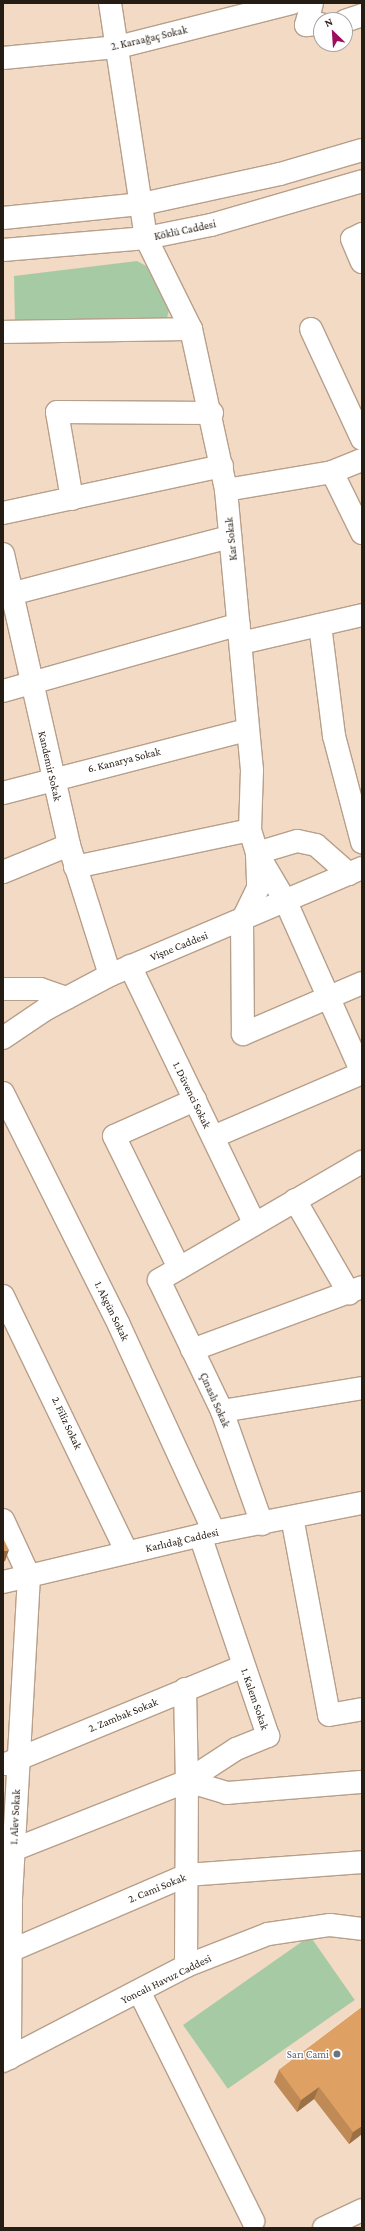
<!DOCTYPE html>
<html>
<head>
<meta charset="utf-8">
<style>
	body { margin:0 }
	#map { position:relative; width:365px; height:2231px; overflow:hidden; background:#f3dac4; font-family:"Crimson Pro",serif }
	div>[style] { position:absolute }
	.green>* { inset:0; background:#a6cba4; transform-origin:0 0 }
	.roads { filter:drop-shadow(1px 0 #b79f8a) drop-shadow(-1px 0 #b79f8a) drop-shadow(0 1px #b79f8a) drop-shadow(0 -1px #b79f8a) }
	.minor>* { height:22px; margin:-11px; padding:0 11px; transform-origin:11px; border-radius:11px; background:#fff }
	.major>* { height:22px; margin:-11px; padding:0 11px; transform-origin:11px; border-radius:11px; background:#fff }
	.highway>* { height:22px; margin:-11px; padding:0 11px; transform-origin:11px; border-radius:11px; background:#fff }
	.wall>* { inset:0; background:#bf8a55 }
	.shaded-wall>* { inset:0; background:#9b7045 }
	.building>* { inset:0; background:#dea063 }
	.dots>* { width:11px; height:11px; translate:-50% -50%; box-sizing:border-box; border:2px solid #fff; border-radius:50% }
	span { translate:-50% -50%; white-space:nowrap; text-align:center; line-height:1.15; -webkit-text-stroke:3px #fff; paint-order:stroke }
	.street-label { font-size:11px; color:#251c14 }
	.worship-label { font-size:11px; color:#5b616d }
	.right { translate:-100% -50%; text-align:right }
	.frame { position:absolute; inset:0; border:4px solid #251c14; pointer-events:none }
	.north { position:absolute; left:313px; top:12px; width:40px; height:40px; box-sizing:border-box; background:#fff; border:1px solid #a8a4a1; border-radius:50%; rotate:335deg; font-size:11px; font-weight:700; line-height:16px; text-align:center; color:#251c14 }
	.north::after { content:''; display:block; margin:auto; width:14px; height:18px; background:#9c0f5e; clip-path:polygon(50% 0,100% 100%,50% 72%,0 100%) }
</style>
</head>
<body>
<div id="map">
	<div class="green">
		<i style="clip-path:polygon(137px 261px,150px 268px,170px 306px,167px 318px,157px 324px,15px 323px,14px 276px)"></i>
		<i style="left:310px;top:1936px;width:78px;height:155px;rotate:55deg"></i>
	</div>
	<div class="roads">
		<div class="minor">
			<i style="left:110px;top:3px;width:238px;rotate:81.3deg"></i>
			<i style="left:146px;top:238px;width:102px;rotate:63.7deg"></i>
			<i style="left:191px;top:329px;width:165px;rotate:77.7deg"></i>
			<i style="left:226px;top:490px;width:281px;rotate:84.7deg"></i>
			<i style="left:252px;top:770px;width:60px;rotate:91.9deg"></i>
			<i style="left:250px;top:830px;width:24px;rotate:73deg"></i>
			<i style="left:257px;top:853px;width:35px;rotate:88deg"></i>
			<i style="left:258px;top:888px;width:37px;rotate:116deg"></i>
			<i style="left:242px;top:921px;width:113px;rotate:89.5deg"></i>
			<i style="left:243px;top:1034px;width:129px;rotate:-23.2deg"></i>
			<i style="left:312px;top:3px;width:23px;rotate:105deg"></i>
			<i style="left:306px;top:25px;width:15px;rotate:-4deg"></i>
			<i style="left:345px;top:21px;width:18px;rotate:-19deg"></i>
			<i style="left:3px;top:58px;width:116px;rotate:-5.5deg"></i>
			<i style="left:118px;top:47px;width:179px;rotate:-14.2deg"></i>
			<i style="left:362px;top:234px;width:11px;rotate:153deg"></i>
			<i style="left:352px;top:239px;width:25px;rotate:67deg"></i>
			<i style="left:311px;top:329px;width:121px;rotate:65.1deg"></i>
			<i style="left:3px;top:332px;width:188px;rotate:-0.9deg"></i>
			<i style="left:332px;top:472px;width:68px;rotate:63.8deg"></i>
			<i style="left:226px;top:490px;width:108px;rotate:-9.6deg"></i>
			<i style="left:332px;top:472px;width:32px;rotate:-22deg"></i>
			<i style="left:72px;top:499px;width:88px;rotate:-99.8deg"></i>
			<i style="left:57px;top:412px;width:155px;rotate:0.4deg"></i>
			<i style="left:3px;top:513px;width:224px;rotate:-12.1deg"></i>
			<i style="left:3px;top:554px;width:298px;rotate:77.2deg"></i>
			<i style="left:69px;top:845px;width:136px;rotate:72.5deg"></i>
			<i style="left:3px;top:596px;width:235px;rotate:-14.6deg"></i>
			<i style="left:320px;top:625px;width:112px;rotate:82.8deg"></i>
			<i style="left:334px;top:736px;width:110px;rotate:75.2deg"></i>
			<i style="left:241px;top:643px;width:124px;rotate:-13deg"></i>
			<i style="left:3px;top:691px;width:245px;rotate:-15.8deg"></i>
			<i style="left:3px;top:793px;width:251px;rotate:-14.5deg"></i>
			<i style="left:75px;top:867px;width:179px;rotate:-11.9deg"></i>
			<i style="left:3px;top:872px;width:71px;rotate:-22.2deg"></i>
			<i style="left:349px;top:874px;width:44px;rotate:-138.7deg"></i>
			<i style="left:316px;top:845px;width:19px;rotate:-168deg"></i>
			<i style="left:297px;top:841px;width:42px;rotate:163.3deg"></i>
			<i style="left:257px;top:853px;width:57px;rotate:59.4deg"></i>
			<i style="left:286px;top:902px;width:187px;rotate:66deg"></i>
			<i style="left:130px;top:966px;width:285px;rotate:64.2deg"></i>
			<i style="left:3px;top:989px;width:37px"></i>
			<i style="left:40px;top:989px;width:28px;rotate:19deg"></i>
			<i style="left:3px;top:1093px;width:259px;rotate:63.4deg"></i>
			<i style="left:119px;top:1325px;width:228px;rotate:65.3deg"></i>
			<i style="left:213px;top:1137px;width:162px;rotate:-23.2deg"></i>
			<i style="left:295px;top:1200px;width:108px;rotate:59.9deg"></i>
			<i style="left:179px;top:1268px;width:147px;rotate:-116.2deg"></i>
			<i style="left:114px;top:1136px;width:89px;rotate:-24deg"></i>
			<i style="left:3px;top:1296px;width:284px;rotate:64.2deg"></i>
			<i style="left:192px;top:1350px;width:181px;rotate:-20.3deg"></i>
			<i style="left:222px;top:1411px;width:142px;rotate:-9.3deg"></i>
			<i style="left:292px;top:1517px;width:201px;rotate:79.4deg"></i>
			<i style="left:329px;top:1715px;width:34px;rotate:-10deg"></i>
			<i style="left:3px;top:1520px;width:62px;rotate:65.1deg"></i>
			<i style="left:29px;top:1576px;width:324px;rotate:93.2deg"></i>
			<i style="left:11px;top:1900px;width:158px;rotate:90.4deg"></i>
			<i style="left:262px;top:1524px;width:120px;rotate:-109.5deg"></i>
			<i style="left:222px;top:1411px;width:145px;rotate:-115.7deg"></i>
			<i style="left:159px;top:1280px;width:235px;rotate:-30.2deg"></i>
			<i style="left:185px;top:1689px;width:92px;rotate:88.8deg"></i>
			<i style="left:6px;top:1764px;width:257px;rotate:-22.4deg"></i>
			<i style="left:187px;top:1781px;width:42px;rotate:16.7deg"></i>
			<i style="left:227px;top:1793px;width:135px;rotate:-4.7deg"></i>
			<i style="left:13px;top:1850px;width:187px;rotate:-21.6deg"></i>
			<i style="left:10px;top:1951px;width:193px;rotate:-23.2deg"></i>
			<i style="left:187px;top:1875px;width:175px;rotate:-4.2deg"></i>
			<i style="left:186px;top:1966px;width:185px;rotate:-89.7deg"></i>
			<i style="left:187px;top:1781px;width:59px;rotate:-33.1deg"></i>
			<i style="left:236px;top:1749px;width:35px;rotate:-22deg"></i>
			<i style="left:268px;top:1736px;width:212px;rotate:-108.7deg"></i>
			<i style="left:139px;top:1991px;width:257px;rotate:63.6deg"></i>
		</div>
		<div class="major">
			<i style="left:3px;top:218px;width:140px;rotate:-5.8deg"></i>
			<i style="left:142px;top:204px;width:141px;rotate:-12.3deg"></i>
			<i style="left:280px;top:174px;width:85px;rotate:-16.3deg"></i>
			<i style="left:3px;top:250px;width:144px;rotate:-4.8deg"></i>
			<i style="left:146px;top:238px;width:66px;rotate:-11.3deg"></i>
			<i style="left:211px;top:225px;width:157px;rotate:-16.2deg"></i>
			<i style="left:3px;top:1038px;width:52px;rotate:-34deg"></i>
			<i style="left:46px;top:1009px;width:72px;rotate:-28deg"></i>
			<i style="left:110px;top:975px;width:274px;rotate:-23deg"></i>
			<i style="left:3px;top:1582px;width:217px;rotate:-13.3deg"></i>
			<i style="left:214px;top:1532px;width:151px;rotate:-11.1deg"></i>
			<i style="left:3px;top:2061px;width:206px;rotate:-27.4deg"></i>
			<i style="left:186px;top:1966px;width:88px;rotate:-21.3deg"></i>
			<i style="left:268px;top:1934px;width:63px;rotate:-8.3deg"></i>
			<i style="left:330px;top:1925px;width:32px;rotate:7deg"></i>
		</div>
		<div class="highway">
			<i style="left:324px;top:2228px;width:42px;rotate:-25.3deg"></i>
		</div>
	</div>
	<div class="wall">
		<i style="clip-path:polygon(361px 2008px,362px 2134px,349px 2144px,314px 2099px,297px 2112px,274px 2082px,279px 2070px)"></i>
	</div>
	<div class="shaded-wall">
		<i style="clip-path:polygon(9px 1550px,5px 1561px,3px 1562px,3px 1551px)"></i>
		<i style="clip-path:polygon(319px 2087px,314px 2099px,297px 2112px,301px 2100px)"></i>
		<i style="clip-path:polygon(362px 2126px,362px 2134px,349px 2144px,353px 2132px)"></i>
	</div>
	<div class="building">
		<i style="clip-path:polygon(3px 1538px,9px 1550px,3px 1551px)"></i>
		<i style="clip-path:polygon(361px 2008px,362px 2009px,362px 2126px,353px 2132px,319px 2087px,301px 2100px,279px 2070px)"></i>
	</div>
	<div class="dots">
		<i style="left:337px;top:2054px;background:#6b7280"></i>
	</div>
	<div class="street-label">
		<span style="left:149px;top:38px;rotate:-13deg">2. Karaağaç Sokak</span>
		<span style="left:185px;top:230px;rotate:-12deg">Köklü Caddesi</span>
		<span style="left:231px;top:539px;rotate:-96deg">Kar Sokak</span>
		<span style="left:124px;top:760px;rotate:-14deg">6. Kanarya Sokak</span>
		<span style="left:50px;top:766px;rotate:77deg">Kandemir Sokak</span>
		<span style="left:179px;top:946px;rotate:-22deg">Vişne Caddesi</span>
		<span style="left:192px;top:1095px;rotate:64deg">1. Düvenci Sokak</span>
		<span style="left:112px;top:1311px;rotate:64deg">1. Akgün Sokak</span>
		<span style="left:215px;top:1400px;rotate:66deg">Çınaslı Sokak</span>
		<span style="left:67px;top:1423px;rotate:65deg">2. Filiz Sokak</span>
		<span style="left:182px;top:1540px;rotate:-13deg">Karlıdağ Caddesi</span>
		<span style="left:255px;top:1699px;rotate:71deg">1. Kalem Sokak</span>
		<span style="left:123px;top:1715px;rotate:-22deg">2. Zambak Sokak</span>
		<span style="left:15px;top:1817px;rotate:-87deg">1. Alev Sokak</span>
		<span style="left:157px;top:1888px;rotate:-22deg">2. Cami Sokak</span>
		<span style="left:166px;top:1979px;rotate:-26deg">Yoncalı Havuz Caddesi</span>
	</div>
	<div class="worship-label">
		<span class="right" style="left:329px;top:2054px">Sarı Cami</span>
	</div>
	<div class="frame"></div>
	<div class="north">N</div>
</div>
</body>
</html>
